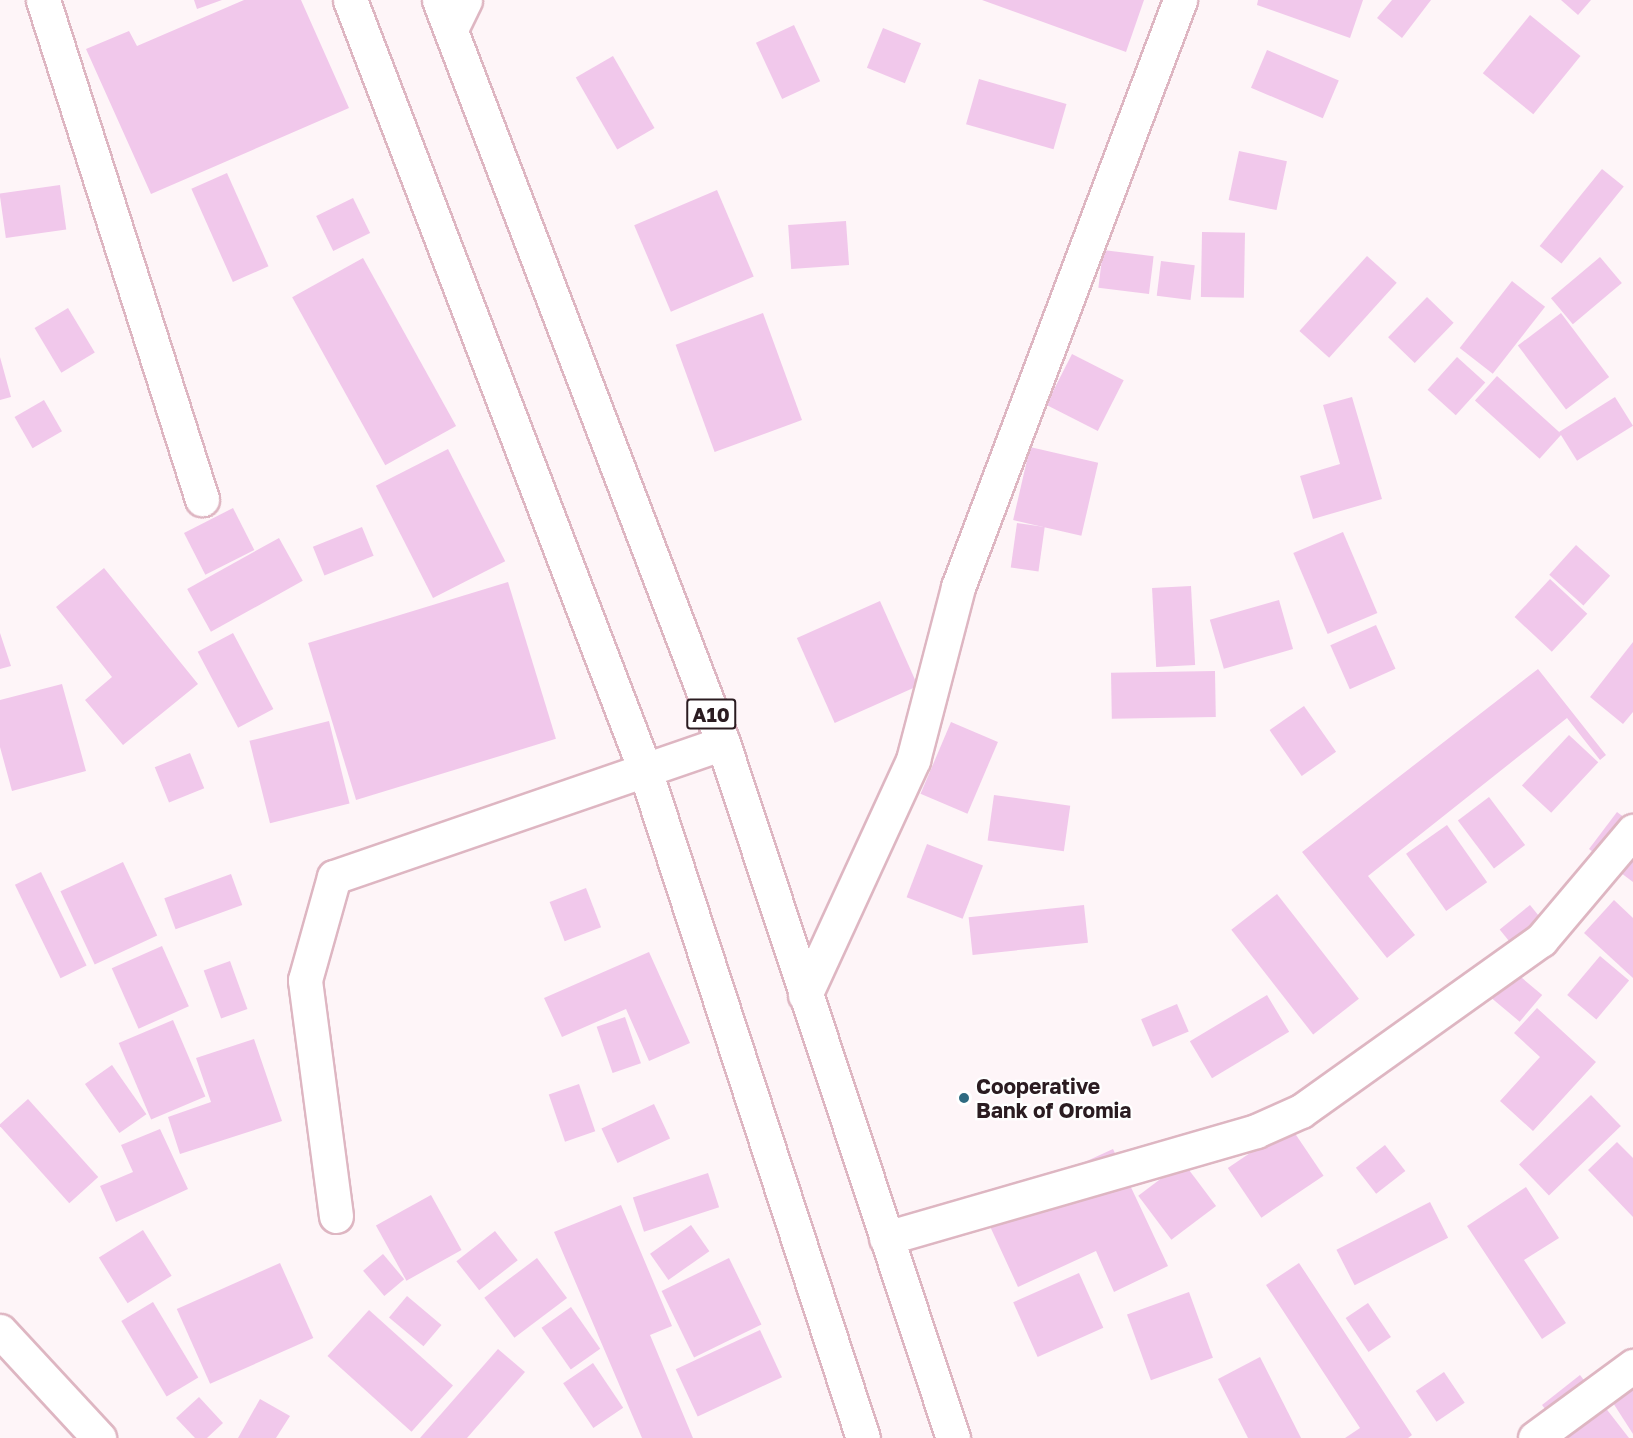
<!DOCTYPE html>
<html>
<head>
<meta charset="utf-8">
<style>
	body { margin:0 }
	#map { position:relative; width:1633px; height:1438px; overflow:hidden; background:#fef5f8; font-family:"Golos Text",sans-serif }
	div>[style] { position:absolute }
	.building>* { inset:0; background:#f1c8eb; transform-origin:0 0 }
	.roads { filter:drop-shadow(2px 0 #deb6c2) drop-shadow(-2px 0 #deb6c2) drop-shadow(0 2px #deb6c2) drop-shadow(0 -2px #deb6c2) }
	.minor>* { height:33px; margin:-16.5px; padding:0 16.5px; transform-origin:16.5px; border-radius:16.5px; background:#fff }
	.highway>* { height:33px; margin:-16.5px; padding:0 16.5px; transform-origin:16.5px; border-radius:16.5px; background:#fff }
	.dots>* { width:16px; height:16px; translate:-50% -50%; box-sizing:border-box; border:3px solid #fff; border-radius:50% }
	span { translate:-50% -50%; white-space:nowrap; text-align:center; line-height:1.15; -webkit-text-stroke:4.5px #fff; paint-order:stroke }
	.shield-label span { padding:2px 4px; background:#fff; border:2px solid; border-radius:4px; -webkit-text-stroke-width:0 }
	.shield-label { font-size:20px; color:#2b1c21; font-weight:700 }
	.poi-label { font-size:21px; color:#2b1c21; font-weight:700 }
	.left { translate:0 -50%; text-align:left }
</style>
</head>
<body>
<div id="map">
	<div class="building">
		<i style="clip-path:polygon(194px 0,222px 0,197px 9px)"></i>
		<i style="clip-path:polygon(244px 0,301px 0,349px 108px,151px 194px,86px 49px,129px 31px,137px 46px)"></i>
		<i style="clip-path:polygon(982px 0,1144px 0,1126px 52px)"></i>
		<i style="clip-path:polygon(1258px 0,1363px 0,1350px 38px,1257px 5px)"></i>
		<i style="clip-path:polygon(1392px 0,1431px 0,1402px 38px,1377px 18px)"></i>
		<i style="clip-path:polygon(1561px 0,1591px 0,1578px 15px)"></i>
		<i style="left:1530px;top:15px;width:65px;height:75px;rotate:39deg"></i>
		<i style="left:794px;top:25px;width:62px;height:42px;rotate:65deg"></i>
		<i style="left:883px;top:28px;width:41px;height:43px;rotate:22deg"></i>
		<i style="left:1267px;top:50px;width:78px;height:41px;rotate:23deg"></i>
		<i style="left:613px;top:56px;width:83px;height:43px;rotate:60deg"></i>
		<i style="left:979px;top:79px;width:91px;height:47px;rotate:16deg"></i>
		<i style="left:1239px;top:151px;width:49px;height:50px;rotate:12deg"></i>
		<i style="left:1602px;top:169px;width:28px;height:99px;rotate:39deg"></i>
		<i style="left:227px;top:173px;width:102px;height:39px;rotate:66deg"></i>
		<i style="left:60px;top:185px;width:45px;height:61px;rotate:82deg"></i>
		<i style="left:717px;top:190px;width:94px;height:90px;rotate:67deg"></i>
		<i style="left:353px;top:198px;width:39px;height:41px;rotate:64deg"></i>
		<i style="left:846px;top:221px;width:44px;height:58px;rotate:86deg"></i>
		<i style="left:1202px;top:232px;width:43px;height:65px;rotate:1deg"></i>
		<i style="left:1103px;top:250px;width:51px;height:38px;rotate:7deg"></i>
		<i style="left:1367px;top:256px;width:40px;height:101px;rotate:42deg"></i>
		<i style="left:1600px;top:257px;width:34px;height:64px;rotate:50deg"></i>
		<i style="left:363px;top:258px;width:192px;height:81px;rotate:61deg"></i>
		<i style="left:1161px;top:261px;width:34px;height:35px;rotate:7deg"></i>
		<i style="left:1512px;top:281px;width:42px;height:85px;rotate:38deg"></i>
		<i style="left:1427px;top:297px;width:37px;height:56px;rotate:44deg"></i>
		<i style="left:68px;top:308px;width:52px;height:39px;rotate:59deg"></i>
		<i style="left:763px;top:313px;width:114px;height:93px;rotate:70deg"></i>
		<i style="left:1561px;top:313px;width:80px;height:54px;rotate:53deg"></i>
		<i style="left:1072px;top:354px;width:58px;height:57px;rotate:27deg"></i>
		<i style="clip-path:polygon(0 357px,11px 397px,0 400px)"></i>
		<i style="left:1457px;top:357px;width:38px;height:44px;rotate:42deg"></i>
		<i style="left:1497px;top:376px;width:87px;height:33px;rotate:42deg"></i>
		<i style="clip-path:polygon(1352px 397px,1382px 499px,1313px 519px,1300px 476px,1340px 464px,1323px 405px)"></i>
		<i style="left:1615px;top:397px;width:34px;height:66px;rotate:58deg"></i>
		<i style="left:44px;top:400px;width:36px;height:34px;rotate:60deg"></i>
		<i style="left:1030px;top:447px;width:70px;height:75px;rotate:13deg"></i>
		<i style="left:448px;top:449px;width:126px;height:81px;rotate:63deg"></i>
		<i style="left:233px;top:508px;width:47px;height:55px;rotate:63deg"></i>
		<i style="left:1017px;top:523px;width:28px;height:45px;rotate:8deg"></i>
		<i style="left:362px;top:527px;width:31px;height:53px;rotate:68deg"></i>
		<i style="left:1343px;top:532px;width:88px;height:54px;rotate:67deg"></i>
		<i style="left:279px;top:538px;width:49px;height:105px;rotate:61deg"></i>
		<i style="left:1576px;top:545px;width:46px;height:40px;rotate:42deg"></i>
		<i style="clip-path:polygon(104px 568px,198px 684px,123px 745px,85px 700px,112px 677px,56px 607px)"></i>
		<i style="left:1550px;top:579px;width:51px;height:52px;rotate:43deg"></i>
		<i style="left:508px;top:582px;width:164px;height:209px;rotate:73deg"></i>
		<i style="left:1191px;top:586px;width:79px;height:39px;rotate:87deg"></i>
		<i style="left:1279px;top:600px;width:51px;height:72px;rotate:74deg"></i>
		<i style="left:880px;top:601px;width:93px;height:91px;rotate:66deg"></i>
		<i style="left:1376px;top:625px;width:48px;height:50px;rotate:66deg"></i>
		<i style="clip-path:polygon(0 633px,11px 666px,0 669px)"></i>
		<i style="left:233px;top:633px;width:86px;height:40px;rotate:62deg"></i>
		<i style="clip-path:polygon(1633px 642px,1633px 712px,1623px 724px,1590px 697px)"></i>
		<i style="clip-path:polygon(1538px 669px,1606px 755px,1600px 760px,1567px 718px,1368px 876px,1415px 935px,1387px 958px,1302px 852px)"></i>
		<i style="left:1215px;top:671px;width:46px;height:104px;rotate:89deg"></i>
		<i style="clip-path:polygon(62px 684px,86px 771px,12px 791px,0 747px,0 700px)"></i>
		<i style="left:1304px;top:706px;width:56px;height:42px;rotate:55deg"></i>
		<i style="left:329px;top:721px;width:85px;height:82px;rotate:76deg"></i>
		<i style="left:951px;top:722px;width:51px;height:78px;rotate:23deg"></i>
		<i style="left:1569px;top:735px;width:40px;height:69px;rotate:43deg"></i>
		<i style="left:190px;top:753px;width:38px;height:38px;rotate:68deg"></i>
		<i style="left:994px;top:795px;width:77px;height:46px;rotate:8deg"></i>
		<i style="left:1489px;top:797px;width:60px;height:39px;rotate:53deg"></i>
		<i style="clip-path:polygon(1617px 812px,1633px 824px,1633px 882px,1589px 849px)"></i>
		<i style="left:1447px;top:825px;width:70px;height:50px;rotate:55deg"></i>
		<i style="left:927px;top:844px;width:60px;height:57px;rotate:21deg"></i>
		<i style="left:123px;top:862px;width:81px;height:69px;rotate:65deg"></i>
		<i style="left:41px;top:872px;width:104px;height:29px;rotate:64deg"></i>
		<i style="left:231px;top:874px;width:33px;height:71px;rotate:70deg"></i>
		<i style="left:586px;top:888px;width:42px;height:39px;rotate:69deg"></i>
		<i style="left:1277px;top:894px;width:133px;height:58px;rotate:52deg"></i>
		<i style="clip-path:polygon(1614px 900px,1633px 918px,1633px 978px,1584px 933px)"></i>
		<i style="left:1084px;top:905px;width:38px;height:116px;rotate:84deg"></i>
		<i style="left:1530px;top:905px;width:32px;height:39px;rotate:51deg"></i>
		<i style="left:162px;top:946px;width:66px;height:55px;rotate:66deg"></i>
		<i style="clip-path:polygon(649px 952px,690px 1043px,649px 1061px,626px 1009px,562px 1037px,544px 998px)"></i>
		<i style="left:1600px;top:956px;width:38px;height:51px;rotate:40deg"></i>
		<i style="left:1497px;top:957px;width:59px;height:35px;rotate:40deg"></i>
		<i style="left:230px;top:961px;width:51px;height:28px;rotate:70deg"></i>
		<i style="left:1267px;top:995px;width:43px;height:90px;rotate:59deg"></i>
		<i style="left:1177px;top:1004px;width:30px;height:39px;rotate:67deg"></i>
		<i style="clip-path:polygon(1537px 1008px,1596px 1062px,1533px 1131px,1500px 1101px,1540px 1057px,1514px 1033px)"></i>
		<i style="left:625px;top:1017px;width:49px;height:30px;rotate:71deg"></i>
		<i style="left:173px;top:1020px;width:83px;height:59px;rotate:67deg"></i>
		<i style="clip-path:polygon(254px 1039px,282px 1121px,180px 1154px,168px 1117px,211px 1102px,196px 1058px)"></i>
		<i style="left:112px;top:1065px;width:60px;height:33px;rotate:55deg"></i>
		<i style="left:579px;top:1084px;width:50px;height:32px;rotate:71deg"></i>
		<i style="left:1591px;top:1095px;width:43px;height:100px;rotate:46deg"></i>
		<i style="left:28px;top:1099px;width:105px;height:39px;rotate:48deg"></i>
		<i style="left:654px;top:1104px;width:38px;height:58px;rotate:65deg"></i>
		<i style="left:1290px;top:1126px;width:60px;height:75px;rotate:56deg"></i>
		<i style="clip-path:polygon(160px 1129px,188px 1189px,116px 1222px,100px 1186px,133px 1172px,121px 1145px)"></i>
		<i style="clip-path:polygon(1617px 1142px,1633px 1158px,1633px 1217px,1588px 1170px)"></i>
		<i style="left:1385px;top:1145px;width:33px;height:37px;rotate:52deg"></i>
		<i style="clip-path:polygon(1113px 1149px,1168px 1266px,1114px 1292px,1096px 1251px,1018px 1287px,982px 1209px)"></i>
		<i style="left:1183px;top:1162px;width:55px;height:56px;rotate:53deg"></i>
		<i style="left:708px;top:1173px;width:36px;height:79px;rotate:72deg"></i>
		<i style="clip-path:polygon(1526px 1187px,1559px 1238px,1524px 1260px,1566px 1323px,1542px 1339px,1467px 1226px)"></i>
		<i style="left:431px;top:1195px;width:63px;height:63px;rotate:61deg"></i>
		<i style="left:1430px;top:1202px;width:40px;height:105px;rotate:63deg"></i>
		<i style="clip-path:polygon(621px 1205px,672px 1326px,650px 1335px,693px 1438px,642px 1438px,554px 1232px)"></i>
		<i style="left:691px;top:1225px;width:32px;height:50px;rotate:55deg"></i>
		<i style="left:143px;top:1230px;width:54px;height:52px;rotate:58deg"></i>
		<i style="left:495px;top:1231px;width:37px;height:49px;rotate:52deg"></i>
		<i style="left:383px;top:1254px;width:33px;height:26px;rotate:50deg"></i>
		<i style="left:537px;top:1258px;width:50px;height:66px;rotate:53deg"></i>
		<i style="left:729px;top:1258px;width:74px;height:75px;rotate:64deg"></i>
		<i style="left:280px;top:1263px;width:82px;height:113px;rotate:66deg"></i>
		<i style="clip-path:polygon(1299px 1263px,1412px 1435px,1408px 1438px,1345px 1438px,1360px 1428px,1266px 1285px)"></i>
		<i style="left:1079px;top:1273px;width:60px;height:72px;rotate:66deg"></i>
		<i style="left:1189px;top:1292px;width:70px;height:66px;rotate:70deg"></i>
		<i style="left:407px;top:1296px;width:45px;height:28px;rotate:40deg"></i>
		<i style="left:153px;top:1302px;width:88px;height:37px;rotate:59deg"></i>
		<i style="left:1368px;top:1303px;width:41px;height:27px;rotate:56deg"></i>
		<i style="left:571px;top:1307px;width:51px;height:36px;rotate:55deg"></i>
		<i style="left:369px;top:1310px;width:113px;height:62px;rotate:42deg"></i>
		<i style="left:760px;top:1330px;width:52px;height:93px;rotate:65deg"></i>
		<i style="clip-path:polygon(498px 1349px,525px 1372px,467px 1438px,420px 1438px)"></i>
		<i style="clip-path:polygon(1633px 1355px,1633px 1434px,1597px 1378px)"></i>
		<i style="clip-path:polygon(1260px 1357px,1301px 1438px,1248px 1438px,1218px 1379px)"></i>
		<i style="left:593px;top:1363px;width:54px;height:36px;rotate:56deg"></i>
		<i style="left:1444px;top:1372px;width:37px;height:34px;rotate:56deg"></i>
		<i style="clip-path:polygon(1580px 1375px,1629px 1438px,1568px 1438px,1542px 1405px)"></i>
		<i style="clip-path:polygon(199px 1397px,223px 1423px,207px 1438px,195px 1438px,176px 1418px)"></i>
		<i style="clip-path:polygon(260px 1399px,290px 1416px,276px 1438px,238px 1438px)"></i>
	</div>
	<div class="roads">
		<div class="minor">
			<i style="left:43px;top:0;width:524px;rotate:72.33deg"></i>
			<i style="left:451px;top:29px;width:32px;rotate:-64deg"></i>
			<i style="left:805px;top:995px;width:259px;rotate:-65.3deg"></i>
			<i style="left:913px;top:760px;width:179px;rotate:-75.4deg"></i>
			<i style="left:958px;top:587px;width:628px;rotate:-69.28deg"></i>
			<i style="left:336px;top:1216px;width:238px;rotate:-97.5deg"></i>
			<i style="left:305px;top:980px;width:107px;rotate:-74.3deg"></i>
			<i style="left:334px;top:877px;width:411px;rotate:-19deg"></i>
			<i style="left:886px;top:1238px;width:385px;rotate:-16.1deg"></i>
			<i style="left:1256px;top:1131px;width:49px;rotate:-24deg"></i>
			<i style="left:1301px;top:1111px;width:295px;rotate:-35.5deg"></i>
			<i style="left:1541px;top:940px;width:143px;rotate:-49.8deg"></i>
			<i style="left:0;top:1331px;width:146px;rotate:47.2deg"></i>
			<i style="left:1535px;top:1438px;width:122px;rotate:-36.3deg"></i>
		</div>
		<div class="highway">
			<i style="left:350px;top:0;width:825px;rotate:69.04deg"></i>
			<i style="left:645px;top:770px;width:703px;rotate:71.93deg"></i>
			<i style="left:439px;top:0;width:795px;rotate:69.08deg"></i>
			<i style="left:723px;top:743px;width:732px;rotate:71.69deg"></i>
		</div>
	</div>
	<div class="dots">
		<i style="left:964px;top:1098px;background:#2e6a81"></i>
	</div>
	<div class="shield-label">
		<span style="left:711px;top:714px">A10</span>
	</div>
	<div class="poi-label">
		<span class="left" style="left:976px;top:1098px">Cooperative<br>Bank of Oromia</span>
	</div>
</div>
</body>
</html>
